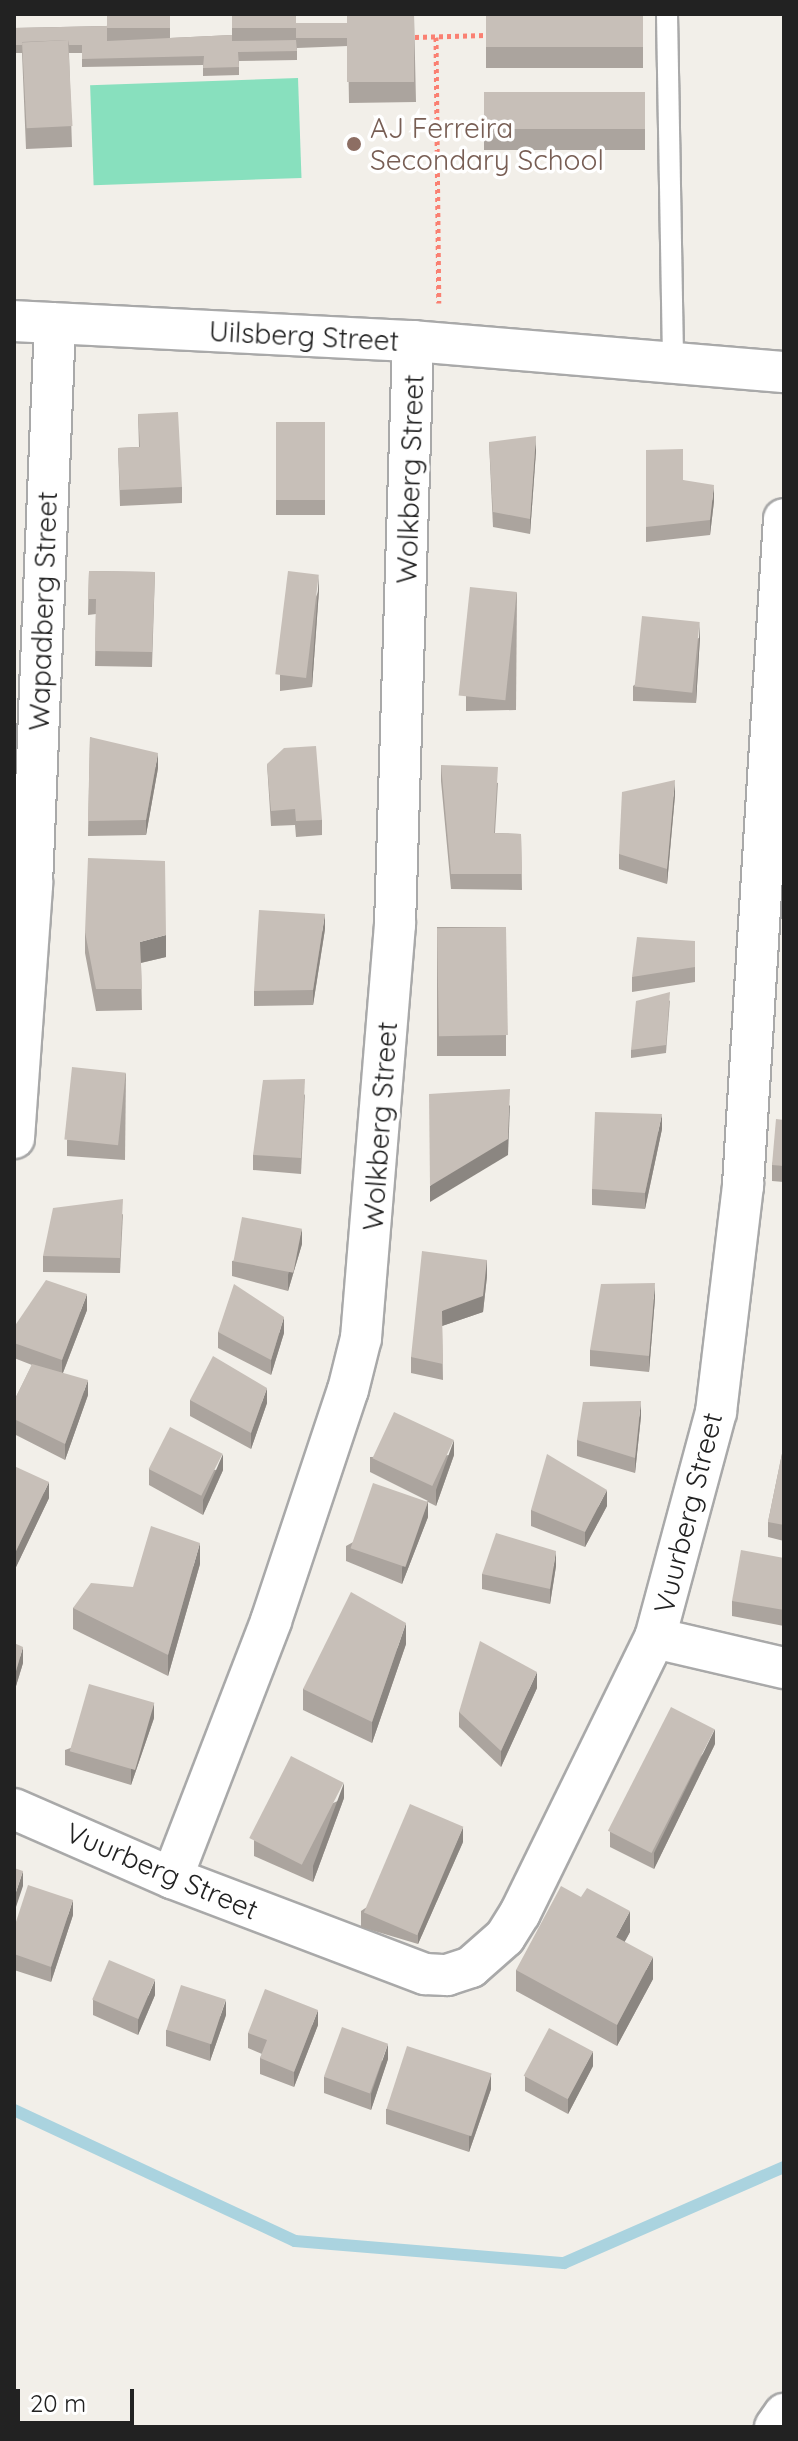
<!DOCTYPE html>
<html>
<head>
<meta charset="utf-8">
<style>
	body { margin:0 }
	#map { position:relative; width:798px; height:2441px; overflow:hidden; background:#f2efe9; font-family:Quicksand,sans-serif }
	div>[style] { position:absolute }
	.pitch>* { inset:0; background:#88e0be; transform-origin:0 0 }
	.stream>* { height:12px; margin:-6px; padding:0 6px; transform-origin:6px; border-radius:6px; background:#aad3df }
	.path>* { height:5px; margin-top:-2.5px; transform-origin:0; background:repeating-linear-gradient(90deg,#fa8072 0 4px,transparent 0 8px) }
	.roads { filter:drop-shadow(2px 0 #a9a9a9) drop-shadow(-2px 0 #a9a9a9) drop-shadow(0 2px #a9a9a9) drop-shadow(0 -2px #a9a9a9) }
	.service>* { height:20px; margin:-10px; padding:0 10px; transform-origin:10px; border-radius:10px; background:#fff }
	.minor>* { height:40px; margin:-20px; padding:0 20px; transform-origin:20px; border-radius:20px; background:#fff }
	.wall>* { inset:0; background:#aba49e; transform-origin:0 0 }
	.shaded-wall>* { inset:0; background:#8b8681 }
	.building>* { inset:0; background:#c7bfb8; transform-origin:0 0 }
	.dots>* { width:22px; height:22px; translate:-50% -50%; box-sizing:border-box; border:4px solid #fff; border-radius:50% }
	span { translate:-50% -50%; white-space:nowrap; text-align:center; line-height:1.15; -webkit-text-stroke:7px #fff; paint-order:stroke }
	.education-label { font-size:28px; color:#785e54 }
	.left { translate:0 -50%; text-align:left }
	.street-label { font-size:28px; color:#222 }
	.frame { position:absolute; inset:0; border:16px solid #222; pointer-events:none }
	.scale { position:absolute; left:16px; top:2389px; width:118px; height:36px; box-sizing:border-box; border:4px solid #222; border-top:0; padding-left:10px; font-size:24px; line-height:28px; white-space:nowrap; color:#222; -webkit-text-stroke:6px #fff; paint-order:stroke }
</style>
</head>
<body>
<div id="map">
	<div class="pitch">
		<i style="left:298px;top:78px;width:100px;height:208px;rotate:88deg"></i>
	</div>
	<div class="stream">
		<i style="left:14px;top:2110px;width:310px;rotate:25deg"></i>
		<i style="left:295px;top:2241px;width:270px;rotate:4.7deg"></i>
		<i style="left:564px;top:2263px;width:240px;rotate:-23.6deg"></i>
	</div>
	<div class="path">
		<i style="left:415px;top:37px;width:71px;rotate:-1.6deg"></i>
		<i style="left:436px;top:37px;width:266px;rotate:89.4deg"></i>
	</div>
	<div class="roads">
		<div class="service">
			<i style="left:667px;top:14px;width:350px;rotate:89deg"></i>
		</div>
		<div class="minor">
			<i style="left:14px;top:321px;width:400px;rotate:2.9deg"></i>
			<i style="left:413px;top:341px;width:372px;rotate:4.8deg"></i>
			<i style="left:14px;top:1138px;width:255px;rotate:-85.9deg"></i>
			<i style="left:32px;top:884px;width:561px;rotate:-87.65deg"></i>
			<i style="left:655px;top:1638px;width:132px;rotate:13.1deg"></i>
			<i style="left:14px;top:1809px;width:172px;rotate:23.6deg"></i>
			<i style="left:172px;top:1878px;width:271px;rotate:20.8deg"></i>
			<i style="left:425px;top:1974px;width:22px;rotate:3deg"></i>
			<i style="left:447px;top:1975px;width:25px;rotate:-18deg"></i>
			<i style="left:471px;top:1967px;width:45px;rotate:-41.4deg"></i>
			<i style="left:505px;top:1937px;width:28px;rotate:-58deg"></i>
			<i style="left:520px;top:1913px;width:306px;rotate:-63.9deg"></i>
			<i style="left:655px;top:1638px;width:234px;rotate:-74.9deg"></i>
			<i style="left:716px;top:1412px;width:229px;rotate:-83.2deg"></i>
			<i style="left:743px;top:1185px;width:667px;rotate:-86.48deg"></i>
			<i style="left:172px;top:1878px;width:275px;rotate:-68.9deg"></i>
			<i style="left:271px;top:1621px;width:243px;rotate:-71.6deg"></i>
			<i style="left:348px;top:1390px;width:54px;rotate:-76deg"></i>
			<i style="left:361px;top:1338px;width:415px;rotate:-85.3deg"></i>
			<i style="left:395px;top:924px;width:583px;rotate:-88.23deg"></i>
			<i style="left:775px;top:2427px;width:16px;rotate:-55deg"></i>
		</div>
	</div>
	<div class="wall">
		<i style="clip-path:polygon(170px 14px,170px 38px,232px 35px,232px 14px,296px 25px,347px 23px,347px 14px,414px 14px,416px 102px,349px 103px,348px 46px,297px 48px,297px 60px,239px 61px,239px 75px,203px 76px,203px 65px,82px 67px,82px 53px,69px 53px,72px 147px,26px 149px,22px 53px,14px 53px,14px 28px,106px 26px)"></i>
		<i style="left:486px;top:14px;width:157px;height:54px"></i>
		<i style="left:645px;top:92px;width:58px;height:161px;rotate:90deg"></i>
		<i style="clip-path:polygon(138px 414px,182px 487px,182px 503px,120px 506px,118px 448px,139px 447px)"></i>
		<i style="left:276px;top:422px;width:49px;height:93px"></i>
		<i style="clip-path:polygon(489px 442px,536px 451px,530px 534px,493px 527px)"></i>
		<i style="clip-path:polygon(646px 450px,683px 480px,714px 501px,710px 535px,646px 542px)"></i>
		<i style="clip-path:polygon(89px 571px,155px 572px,152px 667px,95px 666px,96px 614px,88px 615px)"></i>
		<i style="clip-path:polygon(319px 590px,312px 687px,280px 691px,280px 675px)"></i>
		<i style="clip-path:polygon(517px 592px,516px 710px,466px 711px,466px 696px)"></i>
		<i style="clip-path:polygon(700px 637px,696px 703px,633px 701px,633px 686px)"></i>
		<i style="clip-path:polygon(90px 737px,158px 768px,146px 835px,88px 836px)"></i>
		<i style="clip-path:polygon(267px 764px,322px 820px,322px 835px,296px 837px,295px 825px,271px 826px)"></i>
		<i style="clip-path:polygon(441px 765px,498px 783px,495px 833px,521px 834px,522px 890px,451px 889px,441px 781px)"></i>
		<i style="clip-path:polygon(675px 795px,667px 884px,619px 869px,619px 854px)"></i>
		<i style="left:506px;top:927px;width:129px;height:69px;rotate:90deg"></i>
		<i style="clip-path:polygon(325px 929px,313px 1005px,254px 1006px,254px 991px)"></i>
		<i style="clip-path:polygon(85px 932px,166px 957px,141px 963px,142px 1010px,96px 1011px,85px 953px)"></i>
		<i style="clip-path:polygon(695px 941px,695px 982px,632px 992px,632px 977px)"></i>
		<i style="clip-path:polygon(670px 1000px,666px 1053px,631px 1058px,631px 1050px)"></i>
		<i style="clip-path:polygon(126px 1073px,125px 1160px,67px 1156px,67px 1140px)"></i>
		<i style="clip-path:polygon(305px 1094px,301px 1174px,253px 1170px,253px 1155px)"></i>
		<i style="clip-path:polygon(784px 1120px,784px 1182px,772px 1181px,772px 1165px)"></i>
		<i style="clip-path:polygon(662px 1129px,645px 1209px,592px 1205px,592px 1189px)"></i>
		<i style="clip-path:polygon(123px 1214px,120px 1273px,43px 1272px,43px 1256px)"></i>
		<i style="clip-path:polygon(302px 1244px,288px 1291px,232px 1276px,232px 1261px)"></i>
		<i style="clip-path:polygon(487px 1276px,483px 1312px,442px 1326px,443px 1380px,411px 1373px,411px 1357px)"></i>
		<i style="clip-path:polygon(655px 1298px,649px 1372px,590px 1366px,590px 1350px)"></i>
		<i style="clip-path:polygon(87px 1310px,63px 1373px,88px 1395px,65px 1460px,14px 1434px,14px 1401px,32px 1365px,14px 1358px,14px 1327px)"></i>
		<i style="clip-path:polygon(218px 1332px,284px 1333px,271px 1375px,218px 1348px)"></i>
		<i style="clip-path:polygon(190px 1400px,267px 1403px,251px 1449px,190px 1416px)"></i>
		<i style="clip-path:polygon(641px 1416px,635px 1473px,577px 1456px,577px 1440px)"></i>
		<i style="clip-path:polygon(784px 1444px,784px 1541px,768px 1537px,768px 1522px)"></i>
		<i style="clip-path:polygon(454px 1455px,436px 1506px,428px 1502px,428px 1517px,402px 1584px,346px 1561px,346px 1546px,428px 1501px,370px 1472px,370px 1457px)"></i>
		<i style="clip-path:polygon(14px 1466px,49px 1498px,16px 1567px,14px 1566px)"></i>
		<i style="clip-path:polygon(149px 1469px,223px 1470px,203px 1515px,149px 1485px)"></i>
		<i style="clip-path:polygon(607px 1506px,585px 1547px,531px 1526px,531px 1510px)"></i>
		<i style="clip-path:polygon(784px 1558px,784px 1626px,732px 1616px,732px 1601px)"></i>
		<i style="clip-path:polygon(200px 1564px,168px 1676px,73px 1629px,73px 1608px)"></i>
		<i style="clip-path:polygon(556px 1566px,550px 1604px,482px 1589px,482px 1574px)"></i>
		<i style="clip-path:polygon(14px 1643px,23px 1663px,16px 1686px,14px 1685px)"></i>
		<i style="clip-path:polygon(406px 1644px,372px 1743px,303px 1710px,303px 1689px)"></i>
		<i style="clip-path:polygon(537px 1688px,501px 1767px,459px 1727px,459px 1712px)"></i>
		<i style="clip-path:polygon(154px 1718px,131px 1785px,65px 1765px,65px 1750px)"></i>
		<i style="clip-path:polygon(715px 1744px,654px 1869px,610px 1847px,610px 1832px)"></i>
		<i style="clip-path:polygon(344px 1798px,313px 1882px,254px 1856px,254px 1840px)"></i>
		<i style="clip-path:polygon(463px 1842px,418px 1944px,361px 1927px,361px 1911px)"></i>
		<i style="clip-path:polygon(73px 1915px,51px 1982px,14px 1970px,14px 1928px)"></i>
		<i style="clip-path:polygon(630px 1932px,624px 1942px,653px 1979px,617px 2046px,516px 1991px,516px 1970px)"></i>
		<i style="clip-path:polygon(155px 1995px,138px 2035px,93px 2015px,93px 2000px)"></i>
		<i style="clip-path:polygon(226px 2015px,210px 2061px,166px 2046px,166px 2030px)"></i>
		<i style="clip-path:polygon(318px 2025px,294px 2087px,260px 2074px,260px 2058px,262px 2054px,248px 2048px,248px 2033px)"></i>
		<i style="clip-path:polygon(388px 2059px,371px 2110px,324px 2093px,324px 2077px)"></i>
		<i style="clip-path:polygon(593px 2066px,568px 2114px,525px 2091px,525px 2076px)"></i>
		<i style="clip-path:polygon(491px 2089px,469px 2152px,386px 2124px,386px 2109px)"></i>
	</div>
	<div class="shaded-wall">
		<i style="clip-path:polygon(536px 436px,536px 451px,530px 534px,530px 519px)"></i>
		<i style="clip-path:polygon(714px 485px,714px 501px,710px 535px,710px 520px)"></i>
		<i style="clip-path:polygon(319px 575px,319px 590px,312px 687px,312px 672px)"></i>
		<i style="clip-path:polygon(700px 622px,700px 637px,696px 703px,696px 688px)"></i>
		<i style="clip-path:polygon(158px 753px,158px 768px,146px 835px,146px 820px)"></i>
		<i style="clip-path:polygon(675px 780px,675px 795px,667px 884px,667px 869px)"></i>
		<i style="clip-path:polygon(325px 914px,325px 929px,313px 1005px,313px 990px)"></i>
		<i style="clip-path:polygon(166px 935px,166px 957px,140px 963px,140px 942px)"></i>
		<i style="clip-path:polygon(510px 1105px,508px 1155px,430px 1202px,430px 1186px)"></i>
		<i style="clip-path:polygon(662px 1114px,662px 1129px,645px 1209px,645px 1193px)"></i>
		<i style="clip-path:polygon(302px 1229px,302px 1244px,288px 1291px,288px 1275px)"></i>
		<i style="clip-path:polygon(487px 1260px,487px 1276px,483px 1312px,442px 1326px,442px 1311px)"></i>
		<i style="clip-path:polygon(655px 1283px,655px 1298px,649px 1372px,649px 1356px)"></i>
		<i style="clip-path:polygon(87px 1294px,87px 1310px,62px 1375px,62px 1360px)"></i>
		<i style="clip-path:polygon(284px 1317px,284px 1333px,271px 1375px,271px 1360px)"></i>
		<i style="clip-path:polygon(88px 1380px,88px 1395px,65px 1460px,65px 1444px)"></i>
		<i style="clip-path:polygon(267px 1388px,267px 1403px,251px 1449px,251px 1433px)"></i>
		<i style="clip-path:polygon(641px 1401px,641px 1416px,635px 1473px,635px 1458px)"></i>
		<i style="clip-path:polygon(454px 1440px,454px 1455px,436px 1506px,436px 1490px)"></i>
		<i style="clip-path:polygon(223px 1454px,223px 1470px,203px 1515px,203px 1500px)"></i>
		<i style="clip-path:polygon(49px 1482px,49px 1498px,16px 1567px,16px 1551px)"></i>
		<i style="clip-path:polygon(607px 1490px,607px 1506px,585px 1547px,585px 1532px)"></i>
		<i style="clip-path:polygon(428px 1502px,428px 1517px,402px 1584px,402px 1568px)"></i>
		<i style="clip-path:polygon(200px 1543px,200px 1564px,168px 1676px,168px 1655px)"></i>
		<i style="clip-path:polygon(556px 1551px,556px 1566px,550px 1604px,550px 1589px)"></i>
		<i style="clip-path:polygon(406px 1623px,406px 1644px,372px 1743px,372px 1722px)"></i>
		<i style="clip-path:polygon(23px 1647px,23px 1663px,16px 1686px,16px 1671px)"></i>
		<i style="clip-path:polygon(537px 1672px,537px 1688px,501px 1767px,501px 1751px)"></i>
		<i style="clip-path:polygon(154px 1703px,154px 1718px,131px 1785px,131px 1769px)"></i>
		<i style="clip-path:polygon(715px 1729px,715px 1744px,654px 1869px,654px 1853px)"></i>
		<i style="clip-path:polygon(344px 1783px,344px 1798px,313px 1882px,313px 1866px)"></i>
		<i style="clip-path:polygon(463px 1827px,463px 1842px,418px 1944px,418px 1929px)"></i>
		<i style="clip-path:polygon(23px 1871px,23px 1886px,14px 1913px,14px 1898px)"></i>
		<i style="clip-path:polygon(73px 1900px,73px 1915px,51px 1982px,51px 1967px)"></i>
		<i style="clip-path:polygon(630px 1911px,630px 1932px,616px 1958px,616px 1937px)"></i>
		<i style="clip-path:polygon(653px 1957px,653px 1979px,617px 2046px,617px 2025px)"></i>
		<i style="clip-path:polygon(155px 1980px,155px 1995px,138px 2035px,138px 2020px)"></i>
		<i style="clip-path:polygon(226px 2000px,226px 2015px,210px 2061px,210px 2045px)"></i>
		<i style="clip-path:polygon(318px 2010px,318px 2025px,294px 2087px,294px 2072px)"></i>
		<i style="clip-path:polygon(388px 2044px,388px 2059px,371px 2110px,371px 2094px)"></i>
		<i style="clip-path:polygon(593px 2051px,593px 2066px,568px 2114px,568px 2098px)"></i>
		<i style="clip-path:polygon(491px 2074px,491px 2089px,469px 2152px,469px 2137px)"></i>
	</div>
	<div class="building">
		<i style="left:107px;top:14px;width:63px;height:14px"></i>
		<i style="left:232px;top:14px;width:64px;height:14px"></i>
		<i style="left:347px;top:14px;width:67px;height:68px"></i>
		<i style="left:486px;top:14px;width:157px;height:33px"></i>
		<i style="left:348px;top:23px;width:15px;height:52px;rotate:90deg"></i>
		<i style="clip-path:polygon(107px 26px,107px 41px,232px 35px,232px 41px,296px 40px,297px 51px,238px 52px,239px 67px,203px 68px,204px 56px,82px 59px,82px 45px,69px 45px,68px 40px,22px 42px,22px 45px,14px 45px,14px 28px)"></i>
		<i style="left:68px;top:40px;width:86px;height:46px;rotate:87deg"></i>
		<i style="left:645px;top:92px;width:37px;height:161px;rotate:90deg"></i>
		<i style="clip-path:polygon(178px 412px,182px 487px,120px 490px,118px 448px,140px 447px,138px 414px)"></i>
		<i style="left:276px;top:422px;width:49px;height:78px"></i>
		<i style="clip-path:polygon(536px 436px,530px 519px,493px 512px,489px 442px)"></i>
		<i style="clip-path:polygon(683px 449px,683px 480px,714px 485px,710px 520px,646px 527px,646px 450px)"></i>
		<i style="clip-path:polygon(89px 571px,155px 572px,152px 652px,95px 651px,96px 599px,88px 599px)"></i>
		<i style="left:288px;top:571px;width:31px;height:104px;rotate:7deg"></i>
		<i style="left:470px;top:587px;width:47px;height:109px;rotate:6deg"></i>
		<i style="left:642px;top:616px;width:58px;height:71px;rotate:6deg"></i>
		<i style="clip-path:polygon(90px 737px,158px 753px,146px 820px,88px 821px)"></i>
		<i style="clip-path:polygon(316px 746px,322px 820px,296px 821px,295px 809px,271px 811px,267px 764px,284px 748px)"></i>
		<i style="clip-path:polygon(441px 765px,498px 767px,494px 833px,521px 834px,522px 874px,451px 874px)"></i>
		<i style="clip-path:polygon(675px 780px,667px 869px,619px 854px,622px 792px)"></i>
		<i style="clip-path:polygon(88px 858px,165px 861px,166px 935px,140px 942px,142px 989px,96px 989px,85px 932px)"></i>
		<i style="clip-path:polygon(259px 910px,325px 914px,313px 990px,254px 991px)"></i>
		<i style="left:506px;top:927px;width:108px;height:69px;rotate:89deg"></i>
		<i style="clip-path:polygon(637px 937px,695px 941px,695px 967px,632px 977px)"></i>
		<i style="clip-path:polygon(670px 992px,666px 1045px,631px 1050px,636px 1001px)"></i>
		<i style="left:72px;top:1067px;width:54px;height:73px;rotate:6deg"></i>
		<i style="clip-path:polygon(305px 1079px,301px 1158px,253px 1155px,263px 1080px)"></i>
		<i style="clip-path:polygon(510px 1089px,508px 1139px,430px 1186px,429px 1094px)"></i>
		<i style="clip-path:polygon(595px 1112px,662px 1114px,645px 1193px,592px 1189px)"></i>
		<i style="clip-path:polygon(776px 1119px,784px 1120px,784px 1166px,772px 1165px)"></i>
		<i style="clip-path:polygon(123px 1199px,120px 1258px,43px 1256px,53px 1208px)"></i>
		<i style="left:242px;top:1217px;width:61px;height:45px;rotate:11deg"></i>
		<i style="clip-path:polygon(422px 1251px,487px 1260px,483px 1296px,442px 1311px,443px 1364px,411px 1357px)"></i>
		<i style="clip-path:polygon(46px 1280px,87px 1294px,62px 1360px,14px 1343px,14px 1327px)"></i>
		<i style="clip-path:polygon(655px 1283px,649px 1356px,590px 1350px,601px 1284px)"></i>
		<i style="clip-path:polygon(234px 1284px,284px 1317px,271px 1360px,218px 1332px)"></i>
		<i style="clip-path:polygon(213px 1356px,267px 1388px,251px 1433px,190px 1400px)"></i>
		<i style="clip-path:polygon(32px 1364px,88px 1380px,65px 1444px,14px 1419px,14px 1401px)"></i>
		<i style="clip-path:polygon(641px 1401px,635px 1458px,577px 1440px,583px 1402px)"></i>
		<i style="left:394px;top:1412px;width:66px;height:51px;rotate:25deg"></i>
		<i style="left:170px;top:1427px;width:59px;height:47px;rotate:27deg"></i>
		<i style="clip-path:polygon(784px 1444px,784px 1525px,768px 1522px)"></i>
		<i style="clip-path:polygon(547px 1454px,607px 1490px,585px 1532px,531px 1510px)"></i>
		<i style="clip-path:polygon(14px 1466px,49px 1482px,16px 1551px,14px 1550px)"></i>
		<i style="left:373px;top:1483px;width:58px;height:69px;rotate:19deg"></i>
		<i style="clip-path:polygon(151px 1526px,200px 1543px,168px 1655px,73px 1608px,91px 1583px,133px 1587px)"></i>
		<i style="clip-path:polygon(496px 1533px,556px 1551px,550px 1589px,482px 1574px)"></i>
		<i style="clip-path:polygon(741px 1550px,784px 1558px,784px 1610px,732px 1601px)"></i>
		<i style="clip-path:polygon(351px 1592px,406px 1623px,372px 1722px,303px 1689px)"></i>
		<i style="clip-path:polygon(480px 1641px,537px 1672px,501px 1751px,459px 1712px)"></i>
		<i style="clip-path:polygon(14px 1643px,23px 1647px,16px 1671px,14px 1670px)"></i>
		<i style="left:89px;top:1684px;width:68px;height:70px;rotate:16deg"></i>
		<i style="left:671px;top:1707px;width:49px;height:139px;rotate:27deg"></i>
		<i style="left:291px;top:1756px;width:59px;height:92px;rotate:27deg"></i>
		<i style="left:410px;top:1804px;width:58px;height:118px;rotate:23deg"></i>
		<i style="clip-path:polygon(14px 1868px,23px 1871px,14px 1898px)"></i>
		<i style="clip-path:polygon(28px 1885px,73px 1900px,51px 1967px,14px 1954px,14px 1928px)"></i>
		<i style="clip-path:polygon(561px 1886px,581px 1897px,587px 1888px,630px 1911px,616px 1937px,653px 1957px,617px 2025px,516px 1970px)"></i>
		<i style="left:109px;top:1960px;width:50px;height:43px;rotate:23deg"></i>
		<i style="left:181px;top:1985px;width:47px;height:47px;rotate:18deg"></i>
		<i style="clip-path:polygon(265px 1989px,318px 2010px,294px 2072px,260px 2058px,267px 2040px,248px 2033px)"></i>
		<i style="left:342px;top:2027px;width:49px;height:53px;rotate:20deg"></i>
		<i style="left:549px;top:2028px;width:50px;height:54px;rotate:28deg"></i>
		<i style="left:407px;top:2046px;width:89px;height:66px;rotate:18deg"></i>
	</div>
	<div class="dots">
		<i style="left:354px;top:144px;background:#8d6e63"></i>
	</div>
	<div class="education-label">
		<span class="left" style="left:370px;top:144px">AJ Ferreira<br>Secondary School</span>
	</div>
	<div class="street-label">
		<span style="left:304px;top:336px;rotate:3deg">Uilsberg Street</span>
		<span style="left:410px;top:479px;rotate:-88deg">Wolkberg Street</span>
		<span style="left:43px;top:611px;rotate:-88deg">Wapadberg Street</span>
		<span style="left:380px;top:1126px;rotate:-86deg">Wolkberg Street</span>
		<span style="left:688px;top:1513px;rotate:-76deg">Vuurberg Street</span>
		<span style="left:162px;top:1871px;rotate:23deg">Vuurberg Street</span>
	</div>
	<div class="frame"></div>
	<div class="scale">20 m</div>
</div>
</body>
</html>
